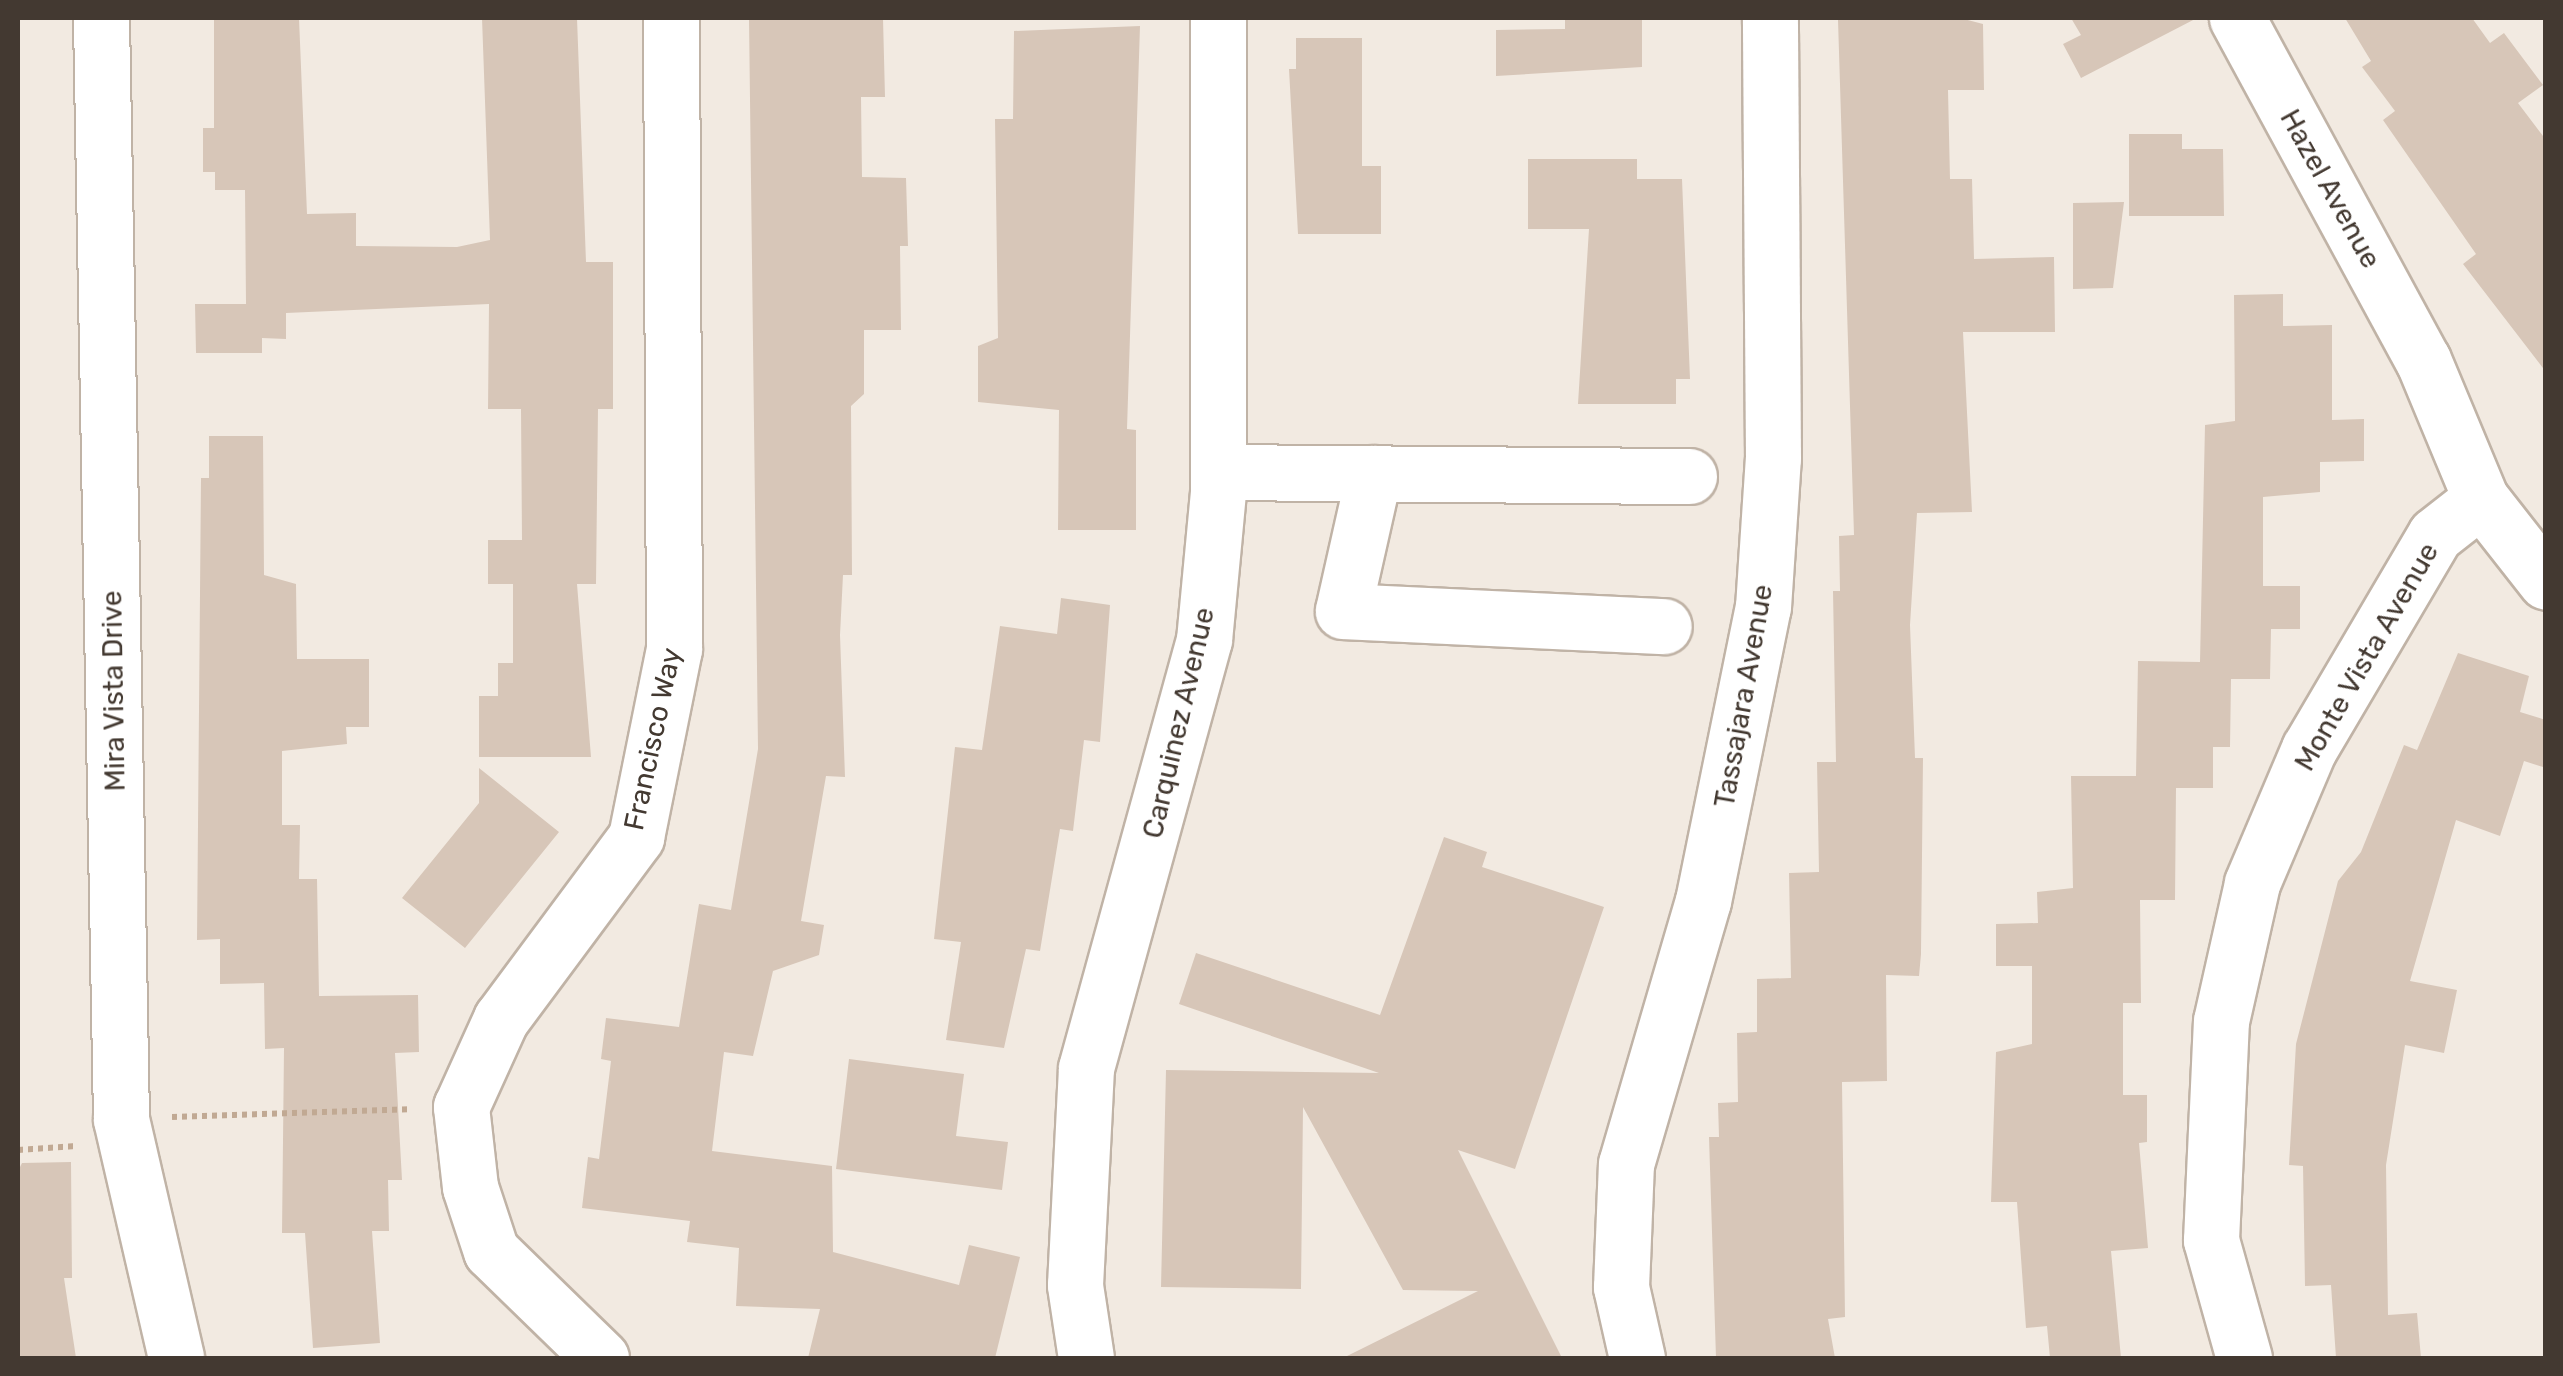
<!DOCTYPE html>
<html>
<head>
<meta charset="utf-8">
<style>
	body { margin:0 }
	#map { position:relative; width:2563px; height:1376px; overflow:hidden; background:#f2eae1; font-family:Rubik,sans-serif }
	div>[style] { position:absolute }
	.building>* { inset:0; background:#d7c6b8 }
	.path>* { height:6px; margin-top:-3px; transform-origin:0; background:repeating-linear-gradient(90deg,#c1a993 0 5px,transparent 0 10px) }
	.roads { filter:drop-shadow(2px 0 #c0b3a6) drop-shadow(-2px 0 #c0b3a6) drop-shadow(0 2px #c0b3a6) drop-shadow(0 -2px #c0b3a6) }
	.minor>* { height:55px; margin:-27.5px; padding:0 27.5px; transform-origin:27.5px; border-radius:27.5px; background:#fff }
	span { translate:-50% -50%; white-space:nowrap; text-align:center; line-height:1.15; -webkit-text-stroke:9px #fff; paint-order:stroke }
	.street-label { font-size:28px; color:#433931 }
	.frame { position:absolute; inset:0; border:20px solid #433931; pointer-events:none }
</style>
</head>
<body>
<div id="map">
	<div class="building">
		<i style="clip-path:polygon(214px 18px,299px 18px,307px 214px,356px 213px,356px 246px,457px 247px,490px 240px,482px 18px,577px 18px,586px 262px,613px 262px,613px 409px,598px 409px,596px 584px,577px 584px,591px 757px,479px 757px,479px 696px,498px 696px,498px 663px,513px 663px,513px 584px,488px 584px,488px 540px,522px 540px,521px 409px,488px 409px,489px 304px,286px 313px,286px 339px,262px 338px,262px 353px,196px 353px,195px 304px,246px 304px,245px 190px,215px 190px,215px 172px,203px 172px,203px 128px,214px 128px)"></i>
		<i style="clip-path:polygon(749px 18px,883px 18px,885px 97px,861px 97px,862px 177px,906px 178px,908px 246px,900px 246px,901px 330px,864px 330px,864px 394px,851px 406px,852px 575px,843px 575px,840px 635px,845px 777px,826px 776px,801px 921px,824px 925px,819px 955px,773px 971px,753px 1056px,724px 1052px,712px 1151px,832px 1166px,833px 1252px,959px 1285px,969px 1245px,1020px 1257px,995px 1358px,808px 1358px,820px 1309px,736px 1306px,739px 1248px,687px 1242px,690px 1221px,582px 1208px,588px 1157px,599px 1159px,611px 1061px,601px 1059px,606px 1018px,679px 1027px,699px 904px,731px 910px,758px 749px)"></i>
		<i style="clip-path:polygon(1565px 18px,1642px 18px,1642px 67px,1496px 76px,1496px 30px,1565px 29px)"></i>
		<i style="clip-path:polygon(1960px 18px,1983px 24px,1984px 90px,1948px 90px,1950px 179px,1972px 179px,1974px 259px,2054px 257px,2055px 332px,1963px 332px,1972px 512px,1917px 513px,1910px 625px,1915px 758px,1923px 758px,1921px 954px,1919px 976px,1886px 975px,1887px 1081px,1842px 1082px,1845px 1317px,1828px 1319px,1835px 1358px,1716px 1358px,1709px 1137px,1719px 1137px,1718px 1103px,1738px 1102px,1737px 1033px,1757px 1032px,1757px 979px,1791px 978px,1789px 873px,1819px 872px,1817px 762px,1836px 762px,1833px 591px,1840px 591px,1839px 536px,1854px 535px,1838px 20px)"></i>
		<i style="clip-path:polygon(2071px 18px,2197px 18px,2081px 78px,2063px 44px,2081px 35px)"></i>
		<i style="clip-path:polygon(2345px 18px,2472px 18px,2490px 43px,2504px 33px,2543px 85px,2518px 103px,2546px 140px,2546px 372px,2463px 264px,2476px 254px,2383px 120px,2395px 111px,2362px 67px,2371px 61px)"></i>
		<i style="clip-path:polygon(1140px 26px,1127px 429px,1136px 430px,1136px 530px,1058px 530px,1059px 410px,978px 402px,978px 346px,998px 338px,995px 119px,1013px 119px,1014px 31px)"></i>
		<i style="clip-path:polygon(1296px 38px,1362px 38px,1362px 166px,1381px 166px,1381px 234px,1298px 234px,1289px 69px,1296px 69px)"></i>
		<i style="clip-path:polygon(2129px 134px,2182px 134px,2182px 149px,2223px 149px,2224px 216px,2129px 216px)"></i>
		<i style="clip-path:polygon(1528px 159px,1637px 159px,1637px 179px,1682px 179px,1690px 379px,1676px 379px,1676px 404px,1578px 404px,1589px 229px,1528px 229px)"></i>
		<i style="clip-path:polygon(2124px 202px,2113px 288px,2073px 289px,2073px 203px)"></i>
		<i style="clip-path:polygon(2283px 294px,2283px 326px,2332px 325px,2332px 420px,2364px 419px,2364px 461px,2320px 462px,2320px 492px,2263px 497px,2263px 586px,2300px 586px,2300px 629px,2271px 629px,2270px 679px,2231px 679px,2230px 747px,2213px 747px,2213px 788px,2176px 788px,2175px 900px,2140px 900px,2141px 1003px,2123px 1003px,2123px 1095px,2147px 1095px,2147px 1142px,2139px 1143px,2148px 1248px,2111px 1251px,2121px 1358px,2050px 1358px,2047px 1326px,2026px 1328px,2017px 1202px,1991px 1202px,1996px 1052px,2032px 1044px,2032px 966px,1996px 966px,1996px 924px,2038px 923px,2037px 892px,2073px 888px,2071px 776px,2136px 776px,2138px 661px,2200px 662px,2205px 425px,2235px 421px,2234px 295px)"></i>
		<i style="clip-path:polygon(209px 436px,263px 436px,264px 575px,296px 584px,297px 659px,369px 659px,369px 727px,346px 727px,347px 744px,282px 751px,282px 825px,300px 825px,299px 879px,317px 879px,319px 996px,418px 995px,419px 1052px,395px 1053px,402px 1180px,388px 1180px,389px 1231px,372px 1231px,380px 1343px,313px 1348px,305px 1233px,282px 1233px,284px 1048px,265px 1049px,264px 983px,220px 984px,220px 939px,197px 940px,201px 478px,209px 478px)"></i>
		<i style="clip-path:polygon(1061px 598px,1110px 605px,1100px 742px,1084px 740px,1073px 831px,1060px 829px,1040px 951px,1026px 949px,1004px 1048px,946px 1040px,961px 942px,934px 939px,955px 747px,982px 750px,1000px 626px,1057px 634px)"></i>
		<i style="clip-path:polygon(2458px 653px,2529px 676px,2520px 712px,2546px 720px,2546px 768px,2524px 761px,2500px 836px,2456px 820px,2410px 981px,2457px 990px,2444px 1053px,2405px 1045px,2386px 1165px,2388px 1315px,2417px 1313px,2421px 1358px,2336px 1358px,2331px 1285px,2305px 1286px,2303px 1166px,2289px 1165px,2296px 1044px,2338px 881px,2361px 852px,2404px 745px,2417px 750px)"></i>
		<i style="clip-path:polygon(479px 768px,559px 832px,465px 948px,402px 898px,479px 803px)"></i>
		<i style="clip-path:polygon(1444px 837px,1487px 852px,1482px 867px,1604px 907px,1515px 1169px,1458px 1150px,1562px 1358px,1343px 1358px,1478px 1291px,1403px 1290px,1303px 1107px,1301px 1289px,1161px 1287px,1166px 1070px,1379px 1073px,1179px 1004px,1196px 953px,1380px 1015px)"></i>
		<i style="clip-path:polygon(849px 1059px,964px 1074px,956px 1136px,1008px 1142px,1002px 1190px,836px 1169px)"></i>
		<i style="clip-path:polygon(71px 1162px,72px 1278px,64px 1278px,76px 1358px,18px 1358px,18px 1171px,22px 1163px)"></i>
	</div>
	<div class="path">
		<i style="left:172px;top:1117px;width:237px;rotate:-1.9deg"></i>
		<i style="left:18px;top:1150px;width:58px;rotate:-3.9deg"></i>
	</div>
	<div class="roads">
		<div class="minor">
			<i style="left:101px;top:18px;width:1101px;rotate:88.96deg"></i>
			<i style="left:121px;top:1119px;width:245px;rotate:77deg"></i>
			<i style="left:2237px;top:18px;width:389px;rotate:61.5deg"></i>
			<i style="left:2423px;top:360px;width:151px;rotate:67.4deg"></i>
			<i style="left:2481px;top:499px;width:105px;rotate:51.9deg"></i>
			<i style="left:1218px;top:472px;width:471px;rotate:0.5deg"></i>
			<i style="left:1374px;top:473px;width:141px;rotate:102.7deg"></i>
			<i style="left:1343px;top:611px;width:321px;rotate:2.7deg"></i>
			<i style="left:601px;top:1358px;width:153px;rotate:-135.8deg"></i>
			<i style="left:491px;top:1251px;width:67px;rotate:-108.2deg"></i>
			<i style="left:470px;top:1187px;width:81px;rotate:-96.4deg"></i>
			<i style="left:461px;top:1107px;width:97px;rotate:-65.6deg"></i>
			<i style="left:501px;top:1019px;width:227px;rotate:-53.4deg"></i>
			<i style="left:636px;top:837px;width:192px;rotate:-78.6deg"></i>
			<i style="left:674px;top:649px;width:631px;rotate:-90.27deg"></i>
			<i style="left:1086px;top:1358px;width:74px;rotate:-98.6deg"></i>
			<i style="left:1075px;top:1285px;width:217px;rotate:-87.1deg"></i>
			<i style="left:1086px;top:1068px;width:444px;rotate:-74.6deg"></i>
			<i style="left:1204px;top:640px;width:149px;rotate:-84.6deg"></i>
			<i style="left:1218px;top:492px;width:474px;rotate:-90deg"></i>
			<i style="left:1637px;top:1358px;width:73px;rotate:-102.7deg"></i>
			<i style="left:1621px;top:1287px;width:123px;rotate:-87.7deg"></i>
			<i style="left:1626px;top:1164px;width:274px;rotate:-73.7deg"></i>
			<i style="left:1703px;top:901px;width:300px;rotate:-78.5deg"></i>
			<i style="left:1763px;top:607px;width:149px;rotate:-86.2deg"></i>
			<i style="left:1773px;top:458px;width:440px;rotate:-90.4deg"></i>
			<i style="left:2244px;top:1358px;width:123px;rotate:-105.6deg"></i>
			<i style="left:2211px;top:1240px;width:219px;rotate:-87.4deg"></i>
			<i style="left:2221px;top:1021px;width:141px;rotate:-77.3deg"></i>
			<i style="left:2252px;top:883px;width:146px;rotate:-67deg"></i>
			<i style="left:2309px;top:749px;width:248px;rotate:-59.5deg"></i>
			<i style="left:2435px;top:535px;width:58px;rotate:-38deg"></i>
		</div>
	</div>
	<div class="street-label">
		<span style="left:2330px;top:189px;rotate:61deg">Hazel Avenue</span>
		<span style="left:2367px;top:657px;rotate:-60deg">Monte Vista Avenue</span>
		<span style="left:114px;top:691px;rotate:-91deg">Mira Vista Drive</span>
		<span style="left:1744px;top:696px;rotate:-80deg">Tassajara Avenue</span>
		<span style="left:1179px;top:723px;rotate:-77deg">Carquinez Avenue</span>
		<span style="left:653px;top:739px;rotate:-78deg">Francisco Way</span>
	</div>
	<div class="frame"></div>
</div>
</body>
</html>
